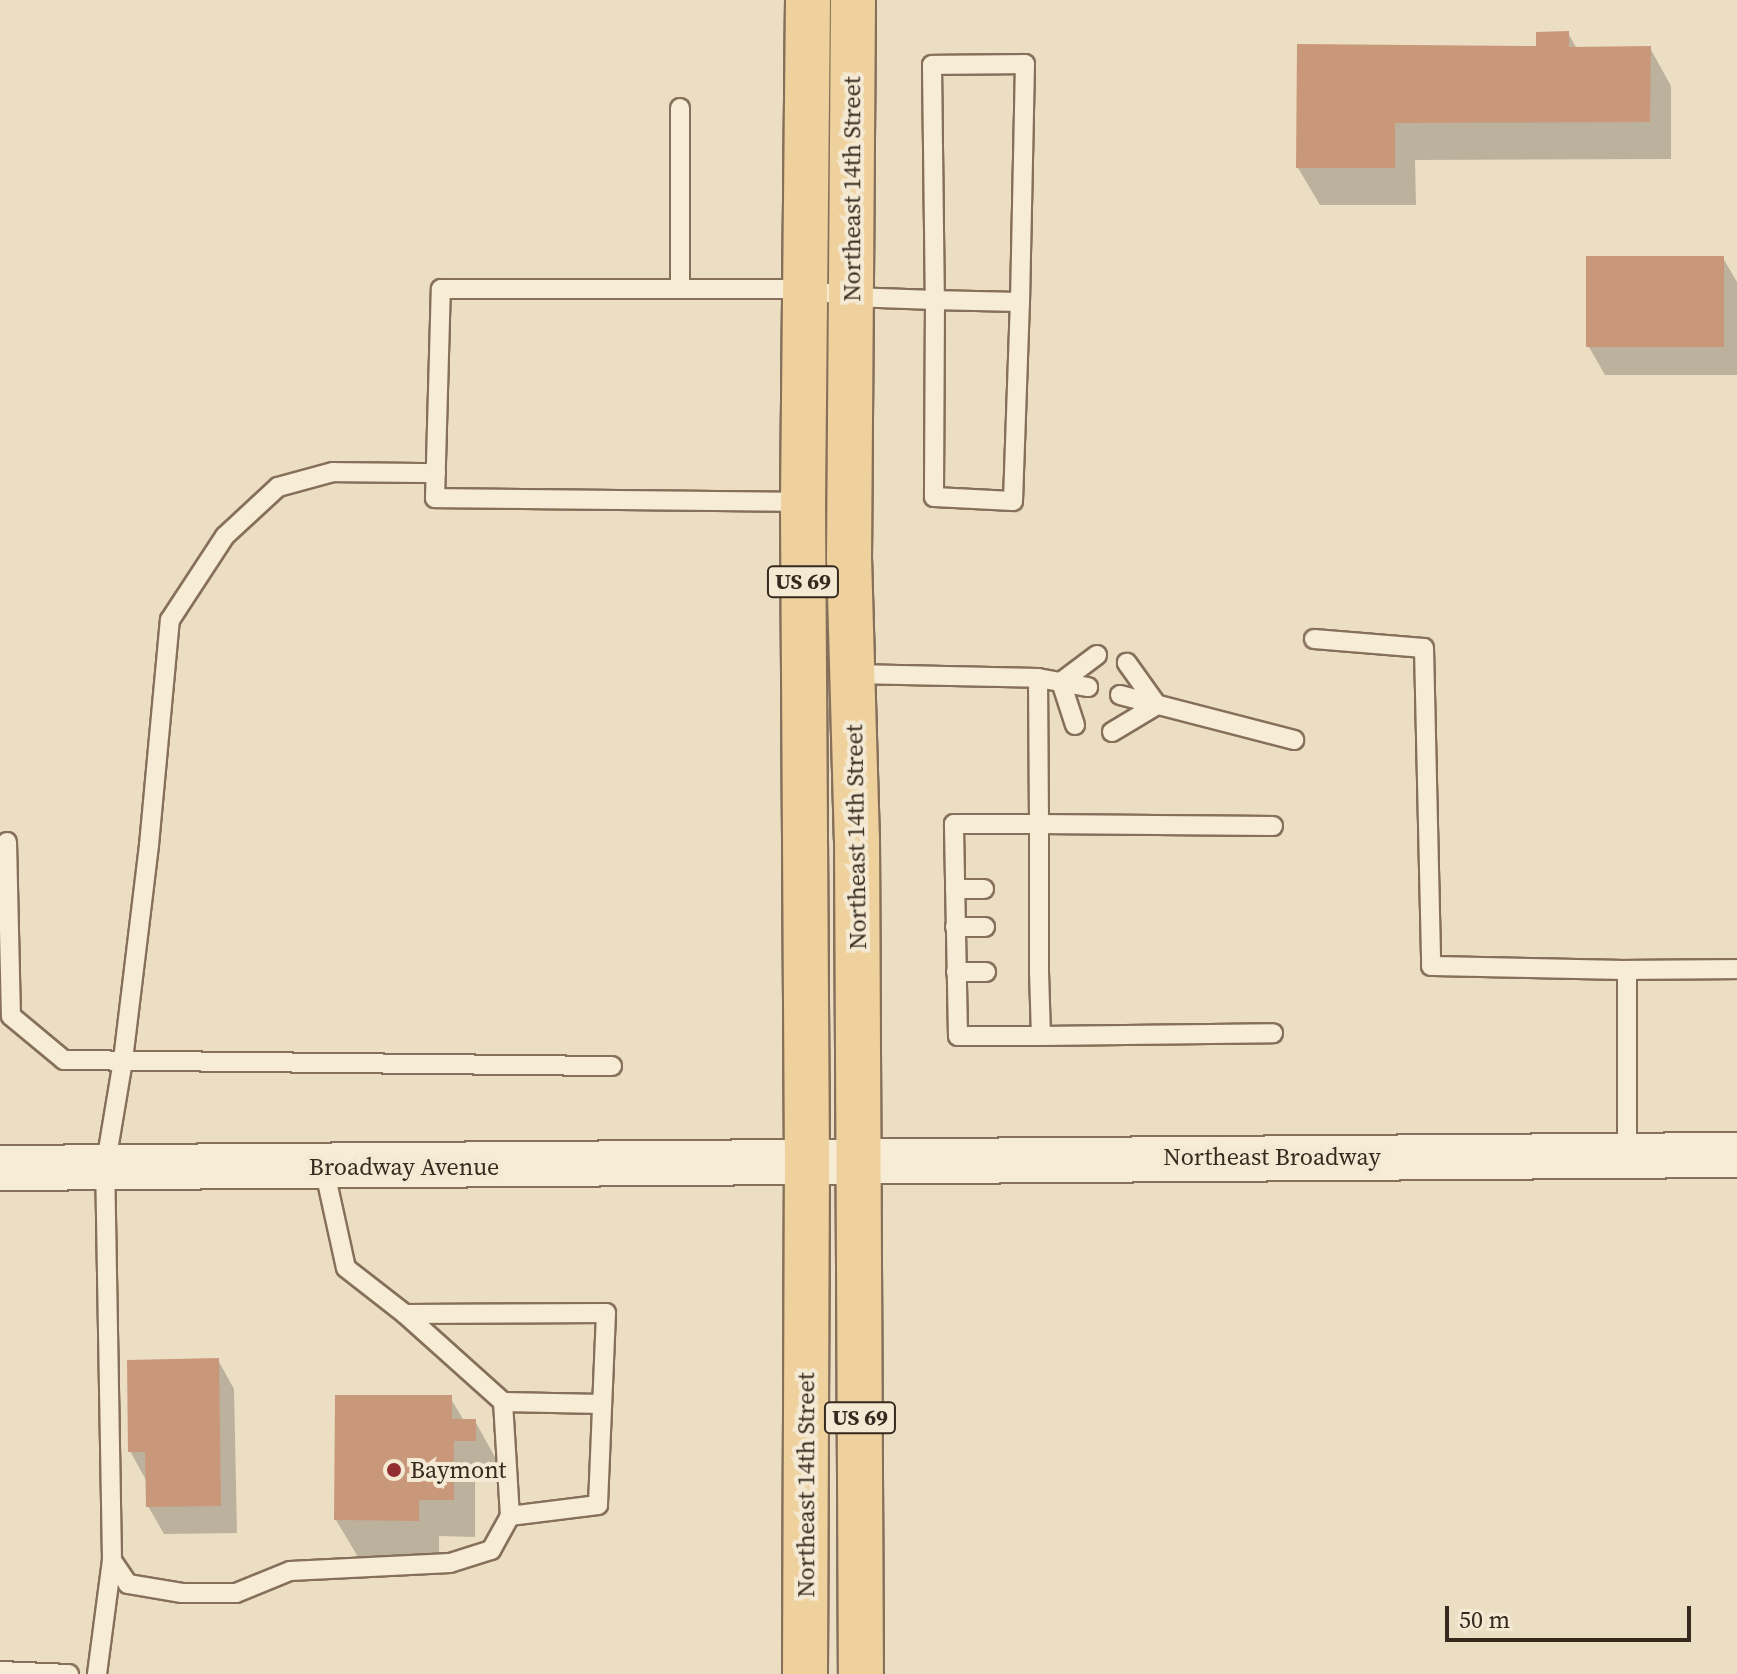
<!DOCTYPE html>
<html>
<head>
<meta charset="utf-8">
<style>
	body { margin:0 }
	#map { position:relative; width:1737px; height:1674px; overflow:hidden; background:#ecdec3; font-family:"Source Serif 4",serif }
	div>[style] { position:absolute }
	.shadow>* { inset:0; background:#0003 }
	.building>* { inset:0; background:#c9987b; transform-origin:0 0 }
	.roads { filter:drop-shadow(2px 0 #86705b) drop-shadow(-2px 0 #86705b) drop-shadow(0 2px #86705b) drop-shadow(0 -2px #86705b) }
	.lane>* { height:18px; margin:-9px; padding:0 9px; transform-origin:9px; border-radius:9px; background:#f7ecd6 }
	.secondary>* { height:44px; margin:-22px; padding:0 22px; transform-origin:22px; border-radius:22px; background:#f7ecd6 }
	.primary>* { height:44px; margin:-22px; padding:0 22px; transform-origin:22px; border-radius:22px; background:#eed19c }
	.dots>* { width:22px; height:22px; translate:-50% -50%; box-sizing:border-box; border:4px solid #f4e9d3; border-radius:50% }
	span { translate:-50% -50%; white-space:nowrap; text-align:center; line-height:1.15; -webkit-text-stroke:8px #f4e9d3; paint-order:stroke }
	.shield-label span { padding:2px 6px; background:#f4e9d3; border:2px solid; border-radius:6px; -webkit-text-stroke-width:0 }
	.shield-label { font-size:22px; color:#36291e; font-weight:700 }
	.street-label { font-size:24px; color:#36291e }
	.poi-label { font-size:24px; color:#36291e }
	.left { translate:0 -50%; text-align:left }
	.scale { position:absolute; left:1445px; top:1606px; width:246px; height:36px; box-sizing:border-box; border:4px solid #36291e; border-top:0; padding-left:10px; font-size:24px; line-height:28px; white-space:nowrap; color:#36291e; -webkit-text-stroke:6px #f4e9d3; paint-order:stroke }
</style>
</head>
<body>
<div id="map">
	<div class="shadow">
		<i style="clip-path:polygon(1568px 33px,1577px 49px,1650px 48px,1671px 86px,1671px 159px,1415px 160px,1416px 205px,1320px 205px,1298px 168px)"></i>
		<i style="clip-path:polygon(1723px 258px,1737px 282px,1737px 375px,1605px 375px,1589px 347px)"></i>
		<i style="clip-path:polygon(218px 1360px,234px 1389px,237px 1533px,164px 1534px,148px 1506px,146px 1480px,130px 1451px)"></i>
		<i style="clip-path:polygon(450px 1397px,464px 1421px,475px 1421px,496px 1459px,496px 1477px,475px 1477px,475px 1537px,439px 1536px,439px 1558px,358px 1557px,336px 1520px)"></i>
	</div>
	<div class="building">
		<i style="clip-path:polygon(1569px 31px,1569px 47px,1651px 46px,1650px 122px,1395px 123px,1395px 168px,1296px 168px,1297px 44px,1536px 46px,1536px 32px)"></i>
		<i style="left:1586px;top:256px;width:138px;height:91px"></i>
		<i style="clip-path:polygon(219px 1358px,221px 1506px,146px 1507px,145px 1452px,128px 1452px,127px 1360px)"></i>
		<i style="clip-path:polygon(335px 1395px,452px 1395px,452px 1419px,476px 1419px,476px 1441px,454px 1441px,454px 1500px,419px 1500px,419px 1521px,334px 1520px)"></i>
	</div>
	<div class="roads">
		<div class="lane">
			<i style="left:680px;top:289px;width:181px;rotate:-90deg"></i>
			<i style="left:803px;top:502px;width:368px;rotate:-179.4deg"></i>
			<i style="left:435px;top:498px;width:209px;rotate:-88.4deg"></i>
			<i style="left:441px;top:289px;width:364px"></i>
			<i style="left:805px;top:289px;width:47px;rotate:9.9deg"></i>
			<i style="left:851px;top:297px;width:84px;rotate:2deg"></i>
			<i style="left:935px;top:300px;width:85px;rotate:1.3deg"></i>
			<i style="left:1020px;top:302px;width:238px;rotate:-88.8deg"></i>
			<i style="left:1025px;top:64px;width:93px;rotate:179.4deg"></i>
			<i style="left:932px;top:65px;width:235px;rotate:89.3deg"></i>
			<i style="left:935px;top:300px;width:197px;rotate:90.3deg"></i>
			<i style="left:934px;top:497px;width:79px;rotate:2.9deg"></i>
			<i style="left:1013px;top:501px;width:199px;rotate:-88deg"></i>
			<i style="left:1314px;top:639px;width:110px;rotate:4.7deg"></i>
			<i style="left:1424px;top:648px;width:318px;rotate:88.7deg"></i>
			<i style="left:1431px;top:966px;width:196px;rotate:1.2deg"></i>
			<i style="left:853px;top:674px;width:185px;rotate:1.2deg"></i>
			<i style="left:1038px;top:678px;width:51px;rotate:10.2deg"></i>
			<i style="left:1038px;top:678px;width:146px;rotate:89.6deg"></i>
			<i style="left:1039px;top:824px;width:148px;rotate:90deg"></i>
			<i style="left:1039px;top:972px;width:64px;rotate:88.2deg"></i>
			<i style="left:1041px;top:1036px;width:83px;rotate:180deg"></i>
			<i style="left:958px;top:1036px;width:212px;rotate:-91.1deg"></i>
			<i style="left:954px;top:824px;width:85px"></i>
			<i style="left:1039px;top:824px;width:234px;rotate:0.5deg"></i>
			<i style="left:1120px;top:695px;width:180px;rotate:14.5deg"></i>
			<i style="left:1075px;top:725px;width:45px;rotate:-108deg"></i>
			<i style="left:1061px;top:682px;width:45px;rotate:-36.9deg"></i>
			<i style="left:1112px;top:732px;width:52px;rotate:-31deg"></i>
			<i style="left:1157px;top:705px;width:52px;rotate:-125.5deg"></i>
			<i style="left:7px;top:842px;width:174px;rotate:88.7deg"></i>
			<i style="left:11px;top:1016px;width:69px;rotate:39.7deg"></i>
			<i style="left:64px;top:1060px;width:548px;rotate:0.63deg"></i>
			<i style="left:955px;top:889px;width:29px"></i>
			<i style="left:955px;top:927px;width:30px"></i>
			<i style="left:956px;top:972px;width:30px"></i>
			<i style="left:1041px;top:1036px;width:232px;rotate:-0.7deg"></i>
			<i style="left:1627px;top:1155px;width:185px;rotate:-90deg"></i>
			<i style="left:1627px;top:970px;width:110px;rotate:-0.5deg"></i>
			<i style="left:324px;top:1168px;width:102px;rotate:77.6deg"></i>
			<i style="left:346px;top:1268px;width:75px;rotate:37.9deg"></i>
			<i style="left:405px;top:1314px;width:132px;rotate:41.9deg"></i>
			<i style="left:503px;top:1402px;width:114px;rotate:86.5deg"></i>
			<i style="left:510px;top:1516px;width:39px;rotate:119deg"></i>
			<i style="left:491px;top:1550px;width:43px;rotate:162.4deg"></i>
			<i style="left:450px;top:1563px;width:160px;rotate:177.1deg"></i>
			<i style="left:290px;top:1571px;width:58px;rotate:157.8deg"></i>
			<i style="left:236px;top:1593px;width:54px;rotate:180deg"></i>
			<i style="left:182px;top:1593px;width:55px;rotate:-170.5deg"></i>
			<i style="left:128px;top:1584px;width:29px;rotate:-124deg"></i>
			<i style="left:112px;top:1560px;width:392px;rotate:-91deg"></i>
			<i style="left:105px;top:1168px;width:109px;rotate:-80.5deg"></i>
			<i style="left:123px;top:1060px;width:217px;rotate:-83.1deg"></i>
			<i style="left:149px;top:845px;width:226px;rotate:-84.7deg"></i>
			<i style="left:170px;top:620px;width:100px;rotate:-56.8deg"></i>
			<i style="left:225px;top:536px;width:72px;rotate:-42.8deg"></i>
			<i style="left:278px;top:487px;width:57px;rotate:-15.3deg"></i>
			<i style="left:333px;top:472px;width:103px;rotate:0.6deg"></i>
			<i style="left:405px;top:1314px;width:201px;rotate:-0.3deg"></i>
			<i style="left:606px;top:1313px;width:192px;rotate:92.4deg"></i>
			<i style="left:598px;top:1505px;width:89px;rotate:172.9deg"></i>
			<i style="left:503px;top:1402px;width:99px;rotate:1.2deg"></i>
			<i style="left:0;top:1671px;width:69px;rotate:2.5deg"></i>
			<i style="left:97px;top:1674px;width:115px;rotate:-82.5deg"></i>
		</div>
		<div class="secondary">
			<i style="left:0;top:1168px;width:1737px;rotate:-0.43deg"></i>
		</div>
		<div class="primary">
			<i style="left:853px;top:0;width:557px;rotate:90.41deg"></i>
			<i style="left:849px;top:557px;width:282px;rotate:88.4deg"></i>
			<i style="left:857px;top:839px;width:835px;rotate:89.73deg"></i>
			<i style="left:805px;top:1674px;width:510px;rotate:-89.78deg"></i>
			<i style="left:807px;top:1164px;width:662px;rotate:-90.35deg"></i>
			<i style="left:803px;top:502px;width:502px;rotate:-89.43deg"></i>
		</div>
	</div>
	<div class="dots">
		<i style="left:394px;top:1470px;background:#932d32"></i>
	</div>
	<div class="shield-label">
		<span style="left:803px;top:582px">US 69</span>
		<span style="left:860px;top:1418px">US 69</span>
	</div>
	<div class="street-label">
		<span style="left:852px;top:189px;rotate:-90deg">Northeast 14th Street</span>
		<span style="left:856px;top:837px;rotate:-91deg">Northeast 14th Street</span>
		<span style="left:1272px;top:1157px">Northeast Broadway</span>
		<span style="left:404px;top:1167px">Broadway Avenue</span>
		<span style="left:806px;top:1485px;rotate:-90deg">Northeast 14th Street</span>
	</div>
	<div class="poi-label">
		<span class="left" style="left:410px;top:1470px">Baymont</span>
	</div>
	<div class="scale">50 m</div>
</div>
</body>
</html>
